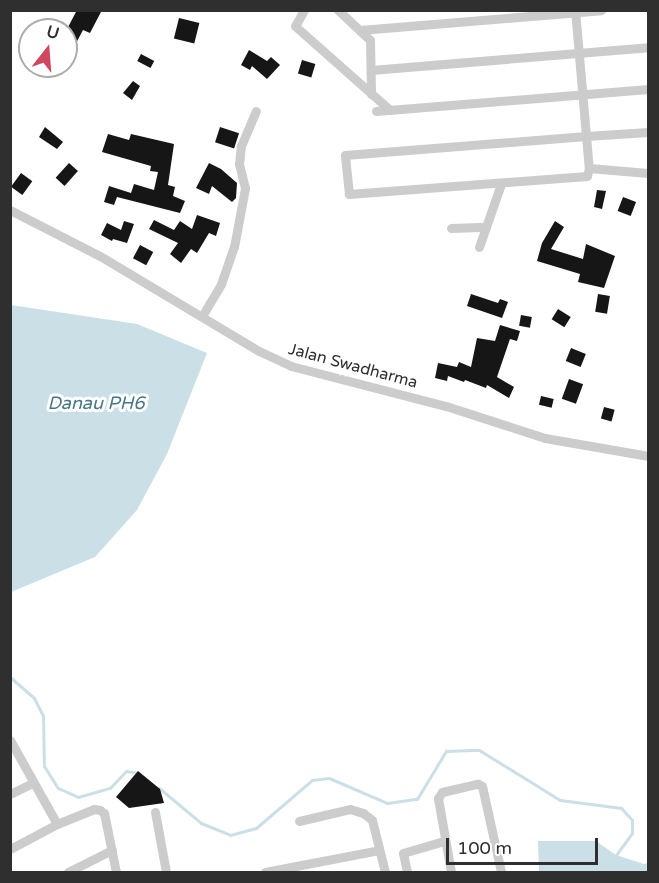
<!DOCTYPE html>
<html>
<head>
<meta charset="utf-8">
<style>
	body { margin:0 }
	#map { position:relative; width:659px; height:883px; overflow:hidden; background:#fff; font-family:"Varela Round",sans-serif }
	div>[style] { position:absolute }
	.water>* { inset:0; background:#cbdfe6 }
	.stream>* { height:3px; margin:-1.5px; padding:0 1.5px; transform-origin:1.5px; border-radius:1.5px; background:#cbdfe6 }
	.building>* { inset:0; background:#161616; transform-origin:0 0 }
	.minor>* { height:9px; margin:-4.5px; padding:0 4.5px; transform-origin:4.5px; border-radius:4.5px; background:#ccc }
	span { translate:-50% -50%; white-space:nowrap; text-align:center; line-height:1.15; -webkit-text-stroke:6px #fff; paint-order:stroke }
	.street-label { font-size:16px; color:#2f2f2f }
	.water-label { font-size:18px; color:#467688; font-style:italic }
	.frame { position:absolute; inset:0; border:12px solid #2f2f2f; pointer-events:none }
	.north { position:absolute; left:18px; top:18px; width:60px; height:60px; box-sizing:border-box; background:#fff; border:2px solid #acacac; border-radius:50%; rotate:17deg; font-size:16px; font-weight:700; line-height:24px; text-align:center; color:#2f2f2f }
	.north::after { content:''; display:block; margin:auto; width:21px; height:27px; background:#d14760; clip-path:polygon(50% 0,100% 100%,50% 72%,0 100%) }
	.scale { position:absolute; left:446px; top:838px; width:152px; height:27px; box-sizing:border-box; border:3px solid #2f2f2f; border-top:0; padding-left:8px; font-size:18px; line-height:21px; white-space:nowrap; color:#2f2f2f; -webkit-text-stroke:4px #fff; paint-order:stroke }
</style>
</head>
<body>
<div id="map">
	<div class="water">
		<i style="clip-path:polygon(11px 305px,137px 324px,207px 353px,167px 454px,137px 510px,95px 557px,11px 592px)"></i>
		<i style="clip-path:polygon(596px 841px,616px 855px,644px 864px,648px 863px,648px 872px,539px 872px,538px 841px)"></i>
	</div>
	<div class="stream">
		<i style="left:10px;top:677px;width:32px;rotate:41deg"></i>
		<i style="left:34px;top:698px;width:20px;rotate:63deg"></i>
		<i style="left:43px;top:716px;width:50px;rotate:88.9deg"></i>
		<i style="left:44px;top:766px;width:26px;rotate:58deg"></i>
		<i style="left:58px;top:788px;width:22px;rotate:24deg"></i>
		<i style="left:78px;top:797px;width:33px;rotate:-16deg"></i>
		<i style="left:110px;top:788px;width:23px;rotate:-47deg"></i>
		<i style="left:126px;top:771px;width:13px;rotate:9deg"></i>
		<i style="left:159px;top:788px;width:55px;rotate:39.8deg"></i>
		<i style="left:201px;top:823px;width:31px;rotate:22deg"></i>
		<i style="left:230px;top:835px;width:27px;rotate:-15deg"></i>
		<i style="left:256px;top:828px;width:74px;rotate:-40.6deg"></i>
		<i style="left:312px;top:780px;width:17px;rotate:-7deg"></i>
		<i style="left:329px;top:778px;width:63px;rotate:23.3deg"></i>
		<i style="left:387px;top:803px;width:30px;rotate:-8deg"></i>
		<i style="left:417px;top:799px;width:56px;rotate:-58.9deg"></i>
		<i style="left:446px;top:751px;width:33px;rotate:-2deg"></i>
		<i style="left:479px;top:750px;width:95px;rotate:31.7deg"></i>
		<i style="left:560px;top:800px;width:62px;rotate:7.5deg"></i>
		<i style="left:621px;top:808px;width:16px;rotate:47deg"></i>
		<i style="left:632px;top:820px;width:13px;rotate:90deg"></i>
		<i style="left:632px;top:833px;width:27px;rotate:126deg"></i>
	</div>
	<div class="building">
		<i style="clip-path:polygon(77px 10px,102px 10px,90px 33px,83px 30px,74px 47px,66px 43px,66px 31px)"></i>
		<i style="left:179px;top:18px;width:21px;height:21px;rotate:14deg"></i>
		<i style="clip-path:polygon(249px 50px,267px 61px,271px 57px,280px 65px,267px 79px,252px 66px,250px 70px,241px 65px)"></i>
		<i style="left:141px;top:54px;width:15px;height:8px;rotate:28deg"></i>
		<i style="left:302px;top:60px;width:14px;height:14px;rotate:17deg"></i>
		<i style="clip-path:polygon(133px 81px,140px 86px,132px 100px,123px 93px)"></i>
		<i style="clip-path:polygon(45px 127px,63px 142px,57px 149px,39px 137px)"></i>
		<i style="left:220px;top:127px;width:20px;height:16px;rotate:18deg"></i>
		<i style="clip-path:polygon(108px 134px,129px 140px,131px 134px,174px 144px,168px 185px,175px 187px,173px 196px,185px 201px,180px 213px,117px 197px,114px 205px,104px 202px,109px 186px,131px 193px,134px 184px,154px 190px,158px 172px,150px 171px,151px 166px,102px 152px)"></i>
		<i style="left:69px;top:163px;width:12px;height:20px;rotate:42deg"></i>
		<i style="clip-path:polygon(209px 163px,221px 169px,237px 183px,236px 198px,232px 202px,212px 186px,209px 194px,196px 188px)"></i>
		<i style="left:21px;top:173px;width:14px;height:17px;rotate:36deg"></i>
		<i style="clip-path:polygon(597px 190px,606px 191px,602px 209px,594px 207px)"></i>
		<i style="left:623px;top:197px;width:14px;height:15px;rotate:21deg"></i>
		<i style="clip-path:polygon(197px 215px,220px 223px,216px 236px,209px 233px,197px 253px,191px 249px,181px 263px,170px 254px,178px 243px,149px 229px,154px 220px,174px 230px,180px 221px,192px 229px)"></i>
		<i style="clip-path:polygon(124px 221px,134px 224px,127px 243px,113px 239px,112px 241px,101px 235px,107px 223px,121px 230px)"></i>
		<i style="clip-path:polygon(555px 221px,564px 227px,551px 249px,583px 259px,586px 244px,615px 256px,604px 288px,578px 282px,580px 274px,537px 261px,542px 243px)"></i>
		<i style="left:140px;top:245px;width:15px;height:15px;rotate:28deg"></i>
		<i style="clip-path:polygon(471px 294px,498px 303px,500px 299px,508px 302px,502px 318px,467px 306px)"></i>
		<i style="left:598px;top:294px;width:12px;height:18px;rotate:9deg"></i>
		<i style="left:558px;top:309px;width:15px;height:12px;rotate:32deg"></i>
		<i style="left:521px;top:315px;width:11px;height:11px;rotate:10deg"></i>
		<i style="clip-path:polygon(500px 325px,520px 331px,517px 341px,510px 339px,497px 377px,514px 387px,509px 398px,487px 385px,486px 388px,465px 380px,464px 382px,448px 376px,447px 381px,435px 378px,438px 363px,457px 367px,459px 362px,471px 367px,477px 338px,495px 341px)"></i>
		<i style="left:571px;top:348px;width:16px;height:14px;rotate:22deg"></i>
		<i style="left:569px;top:379px;width:15px;height:21px;rotate:20deg"></i>
		<i style="left:541px;top:396px;width:13px;height:9px;rotate:13deg"></i>
		<i style="left:604px;top:407px;width:11px;height:12px;rotate:15deg"></i>
		<i style="clip-path:polygon(138px 771px,160px 789px,164px 803px,129px 808px,116px 797px)"></i>
	</div>
	<div class="minor">
		<i style="left:304px;top:10px;width:18px;rotate:119deg"></i>
		<i style="left:295px;top:26px;width:127px;rotate:41.5deg"></i>
		<i style="left:338px;top:10px;width:44px;rotate:43.2deg"></i>
		<i style="left:370px;top:40px;width:54px;rotate:88.9deg"></i>
		<i style="left:575px;top:10px;width:126px;rotate:85deg"></i>
		<i style="left:586px;top:136px;width:32px;rotate:85deg"></i>
		<i style="left:589px;top:168px;width:8px;rotate:104deg"></i>
		<i style="left:587px;top:176px;width:239px;rotate:175.7deg"></i>
		<i style="left:349px;top:194px;width:39px;rotate:-96deg"></i>
		<i style="left:345px;top:155px;width:242px;rotate:-4.5deg"></i>
		<i style="left:586px;top:136px;width:62px;rotate:-3.7deg"></i>
		<i style="left:360px;top:30px;width:242px;rotate:-4.7deg"></i>
		<i style="left:371px;top:70px;width:278px;rotate:-4.7deg"></i>
		<i style="left:376px;top:111px;width:273px;rotate:-4.6deg"></i>
		<i style="left:589px;top:168px;width:59px;rotate:4.8deg"></i>
		<i style="left:10px;top:210px;width:101px;rotate:27.1deg"></i>
		<i style="left:100px;top:256px;width:185px;rotate:30.9deg"></i>
		<i style="left:259px;top:351px;width:35px;rotate:25deg"></i>
		<i style="left:291px;top:366px;width:160px;rotate:14.5deg"></i>
		<i style="left:446px;top:406px;width:104px;rotate:17.9deg"></i>
		<i style="left:545px;top:438px;width:105px;rotate:9.9deg"></i>
		<i style="left:451px;top:228px;width:35px;rotate:-2deg"></i>
		<i style="left:479px;top:247px;width:67px;rotate:-70.8deg"></i>
		<i style="left:202px;top:316px;width:37px;rotate:-59deg"></i>
		<i style="left:221px;top:284px;width:39px;rotate:-71deg"></i>
		<i style="left:234px;top:247px;width:60px;rotate:-79.4deg"></i>
		<i style="left:245px;top:188px;width:25px;rotate:-104deg"></i>
		<i style="left:239px;top:164px;width:18px;rotate:-84deg"></i>
		<i style="left:241px;top:146px;width:38px;rotate:-67deg"></i>
		<i style="left:10px;top:740px;width:96px;rotate:60.8deg"></i>
		<i style="left:10px;top:794px;width:25px;rotate:-26deg"></i>
		<i style="left:155px;top:812px;width:61px;rotate:79.6deg"></i>
		<i style="left:299px;top:821px;width:52px;rotate:-13.2deg"></i>
		<i style="left:350px;top:809px;width:14px;rotate:17deg"></i>
		<i style="left:363px;top:813px;width:11px;rotate:38deg"></i>
		<i style="left:372px;top:820px;width:54px;rotate:76deg"></i>
		<i style="left:10px;top:849px;width:53px;rotate:-28deg"></i>
		<i style="left:57px;top:824px;width:40px;rotate:-22deg"></i>
		<i style="left:94px;top:809px;width:6px;rotate:9deg"></i>
		<i style="left:100px;top:810px;width:5px;rotate:37deg"></i>
		<i style="left:104px;top:813px;width:60px;rotate:78.5deg"></i>
		<i style="left:68px;top:872px;width:49px;rotate:-26.6deg"></i>
		<i style="left:265px;top:872px;width:116px;rotate:-10.9deg"></i>
		<i style="left:407px;top:872px;width:19px;rotate:-102deg"></i>
		<i style="left:403px;top:853px;width:43px;rotate:-16.3deg"></i>
		<i style="left:451px;top:872px;width:75px;rotate:-100deg"></i>
		<i style="left:438px;top:798px;width:7px;rotate:-56deg"></i>
		<i style="left:442px;top:792px;width:37px;rotate:-13deg"></i>
		<i style="left:478px;top:784px;width:4px;rotate:27deg"></i>
		<i style="left:482px;top:786px;width:88px;rotate:77.5deg"></i>
	</div>
	<div class="street-label">
		<span style="left:353px;top:366px;rotate:15deg">Jalan Swadharma</span>
	</div>
	<div class="water-label">
		<span style="left:96px;top:403px">Danau PH6</span>
	</div>
	<div class="frame"></div>
	<div class="north">U</div>
	<div class="scale">100 m</div>
</div>
</body>
</html>
